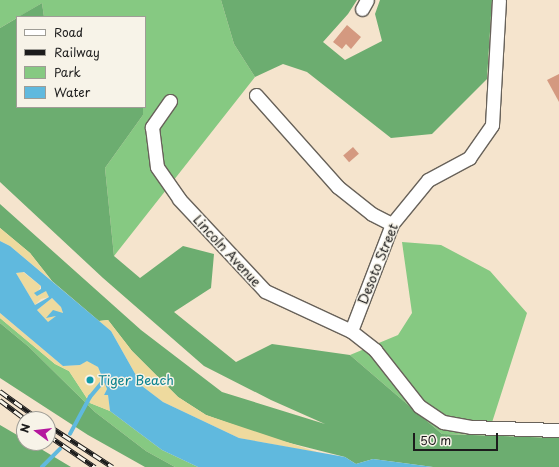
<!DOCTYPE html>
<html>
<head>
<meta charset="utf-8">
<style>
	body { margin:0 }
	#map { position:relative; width:559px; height:467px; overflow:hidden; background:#f5e4cd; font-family:"Playpen Sans",sans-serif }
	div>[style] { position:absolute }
	.green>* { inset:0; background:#86c982 }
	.forest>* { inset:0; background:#6cad70 }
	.sand>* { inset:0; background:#eeda9e }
	.water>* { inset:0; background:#60b9de }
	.stream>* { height:3.5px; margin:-1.75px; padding:0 1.75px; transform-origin:1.75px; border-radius:1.75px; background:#60b9de }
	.building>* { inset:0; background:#d49980; transform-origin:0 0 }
	.roads { filter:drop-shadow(1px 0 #68625a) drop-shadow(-1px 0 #68625a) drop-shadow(0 1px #68625a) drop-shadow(0 -1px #68625a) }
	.minor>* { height:13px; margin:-6.5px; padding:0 6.5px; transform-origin:6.5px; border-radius:6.5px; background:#fff }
	.rail>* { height:4.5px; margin-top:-2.25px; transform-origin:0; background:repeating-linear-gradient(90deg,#f7f3e8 0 9px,#1c1c1c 0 18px); box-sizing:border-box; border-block:1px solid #1c1c1c }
	.dots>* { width:11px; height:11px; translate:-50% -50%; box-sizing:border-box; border:2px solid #f7f3e8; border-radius:50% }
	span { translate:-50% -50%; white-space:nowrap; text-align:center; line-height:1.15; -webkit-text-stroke:3px #f7f3e8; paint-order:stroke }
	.street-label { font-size:13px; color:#1c1c1c }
	.culture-label { font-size:13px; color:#0d838f }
	.left { translate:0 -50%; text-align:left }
	.legend { position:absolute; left:16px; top:16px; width:130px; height:92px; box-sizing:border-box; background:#f7f3e8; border:1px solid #9f9d96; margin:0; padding:5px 7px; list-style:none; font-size:12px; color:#1c1c1c }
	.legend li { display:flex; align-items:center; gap:8px; height:20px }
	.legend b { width:20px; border:1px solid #9f9d96 }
	.north { position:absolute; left:16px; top:411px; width:40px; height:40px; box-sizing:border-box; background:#f7f3e8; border:1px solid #9f9d96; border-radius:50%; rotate:285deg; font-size:11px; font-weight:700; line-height:16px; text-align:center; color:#1c1c1c }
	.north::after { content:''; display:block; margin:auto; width:14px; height:18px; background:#b5179e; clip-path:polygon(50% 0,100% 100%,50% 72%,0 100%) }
	.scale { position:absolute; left:413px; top:433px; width:85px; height:18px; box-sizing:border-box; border:2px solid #1c1c1c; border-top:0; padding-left:5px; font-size:12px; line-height:14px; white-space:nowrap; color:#1c1c1c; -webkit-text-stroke:3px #f7f3e8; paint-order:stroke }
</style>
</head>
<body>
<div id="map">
	<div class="green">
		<i style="clip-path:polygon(0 0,221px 0,234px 44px,255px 77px,114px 256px,105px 168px,143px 115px,143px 107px,145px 107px,145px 17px,44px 17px,42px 3px,0 28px)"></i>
		<i style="clip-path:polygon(402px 242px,441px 245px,490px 271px,527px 313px,488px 435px,442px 434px,350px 355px,398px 335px,412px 313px)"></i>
		<i style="clip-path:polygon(0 318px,55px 364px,69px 371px,90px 403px,110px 411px,162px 450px,198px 467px,175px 467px,146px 451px,95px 412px,29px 347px,0 323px)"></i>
	</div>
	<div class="forest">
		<i style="clip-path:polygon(221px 0,357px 0,348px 14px,323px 42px,345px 60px,382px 41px,375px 14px,380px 0,492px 0,487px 79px,432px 134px,391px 138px,307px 72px,283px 64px,255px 77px,234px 44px)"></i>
		<i style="clip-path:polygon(42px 3px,44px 17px,18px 17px)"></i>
		<i style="clip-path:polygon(17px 18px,17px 107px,143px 107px,143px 115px,105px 168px,114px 256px,140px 278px,183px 246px,214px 254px,211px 288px,174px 312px,236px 362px,272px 344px,350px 355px,442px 434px,559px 438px,559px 467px,433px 467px,373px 459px,356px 464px,345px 457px,270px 438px,206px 415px,178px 397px,132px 351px,108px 320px,99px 321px,52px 281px,30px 253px,0 228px,0 204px,141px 330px,222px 392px,325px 424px,271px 400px,204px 366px,103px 278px,0 182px,0 28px)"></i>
		<i style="clip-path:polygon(0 323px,29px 347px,95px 412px,146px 451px,175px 467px,145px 467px,88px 435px,0 378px)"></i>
		<i style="clip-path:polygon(0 425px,24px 439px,24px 443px,31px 443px,71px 467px,0 467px)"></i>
	</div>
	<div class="sand">
		<i style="clip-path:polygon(0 228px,30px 253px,52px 281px,10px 246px,0 241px)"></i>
		<i style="clip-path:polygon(23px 272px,41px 286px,37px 293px,41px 294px,46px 290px,49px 297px,41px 299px,35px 305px,16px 273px)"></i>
		<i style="clip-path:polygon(52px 298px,61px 307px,63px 313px,46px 317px,57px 316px,48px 323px,37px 310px)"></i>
		<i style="clip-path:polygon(0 313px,63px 366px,80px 365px,87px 360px,98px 367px,107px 389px,104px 395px,108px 395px,110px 411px,90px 403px,69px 371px,55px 364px,0 318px)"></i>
		<i style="clip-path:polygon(108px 320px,132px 351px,178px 397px,206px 415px,320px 453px,239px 438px,163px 402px,142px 386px,111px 331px,99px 321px)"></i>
	</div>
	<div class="water">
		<i style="clip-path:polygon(evenodd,0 241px,10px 246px,111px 331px,142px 386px,163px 402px,239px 438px,345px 457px,356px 464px,373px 459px,433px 467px,198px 467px,162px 450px,110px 411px,108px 395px,104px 395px,107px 389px,98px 367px,87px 361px,80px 365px,63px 366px,0 313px,0 241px,24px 272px,41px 286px,41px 289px,34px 293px,37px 296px,46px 291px,49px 297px,35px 305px,16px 273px,24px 272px,0 241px,52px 298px,61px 307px,63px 313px,53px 310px,46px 318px,56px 316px,48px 322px,37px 310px,52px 298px)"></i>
	</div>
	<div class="stream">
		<i style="left:70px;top:434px;width:42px;rotate:-61.6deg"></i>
		<i style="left:90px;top:397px;width:25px;rotate:-50deg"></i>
		<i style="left:42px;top:467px;width:25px;rotate:-45deg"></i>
	</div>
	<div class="building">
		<i style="clip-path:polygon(347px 25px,361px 37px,351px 49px,346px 44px,342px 49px,333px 42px)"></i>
		<i style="clip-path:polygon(559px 74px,559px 102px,547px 80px)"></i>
		<i style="left:353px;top:147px;width:9px;height:13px;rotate:49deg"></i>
	</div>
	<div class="roads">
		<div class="minor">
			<i style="left:362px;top:9px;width:10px;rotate:-61deg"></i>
			<i style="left:256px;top:95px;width:123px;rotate:48.3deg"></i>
			<i style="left:338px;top:187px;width:43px;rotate:38.5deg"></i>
			<i style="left:372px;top:214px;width:22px;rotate:27deg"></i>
			<i style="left:170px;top:101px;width:32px;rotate:125deg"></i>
			<i style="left:152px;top:127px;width:40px;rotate:82.9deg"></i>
			<i style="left:157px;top:167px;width:39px;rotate:55deg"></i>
			<i style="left:179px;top:199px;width:126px;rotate:46.9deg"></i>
			<i style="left:265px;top:291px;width:95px;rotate:24.9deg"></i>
			<i style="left:351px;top:331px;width:31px;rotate:38deg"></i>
			<i style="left:375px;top:350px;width:71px;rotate:51.8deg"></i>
			<i style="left:419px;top:406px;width:29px;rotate:34deg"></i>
			<i style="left:443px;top:422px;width:28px;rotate:10deg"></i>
			<i style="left:471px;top:427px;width:88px;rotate:2deg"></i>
			<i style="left:351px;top:331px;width:115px;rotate:-69deg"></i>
			<i style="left:392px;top:224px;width:57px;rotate:-50.7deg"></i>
			<i style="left:428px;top:180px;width:47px;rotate:-28.2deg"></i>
			<i style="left:469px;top:158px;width:40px;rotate:-55.1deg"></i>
			<i style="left:492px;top:125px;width:125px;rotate:-86.8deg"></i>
		</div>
	</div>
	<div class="rail">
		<i style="left:0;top:391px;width:48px;rotate:35.7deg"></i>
		<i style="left:0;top:400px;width:31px;rotate:37deg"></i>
		<i style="left:48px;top:425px;width:77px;rotate:32.9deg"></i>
		<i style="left:48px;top:435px;width:57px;rotate:34.2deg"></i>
	</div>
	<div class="dots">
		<i style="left:90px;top:380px;background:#0f9aa8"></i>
	</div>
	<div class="street-label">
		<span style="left:227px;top:251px;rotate:47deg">Lincoln Avenue</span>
		<span style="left:378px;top:264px;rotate:-68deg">Desoto Street</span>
	</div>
	<div class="culture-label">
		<span class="left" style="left:98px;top:380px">Tiger Beach</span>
	</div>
	<ul class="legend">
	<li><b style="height:5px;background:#fff"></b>Road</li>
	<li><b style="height:5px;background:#1c1c1c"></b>Railway</li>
	<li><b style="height:11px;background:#86c982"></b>Park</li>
	<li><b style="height:11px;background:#60b9de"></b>Water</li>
	</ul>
	<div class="north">N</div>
	<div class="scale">50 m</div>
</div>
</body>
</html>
